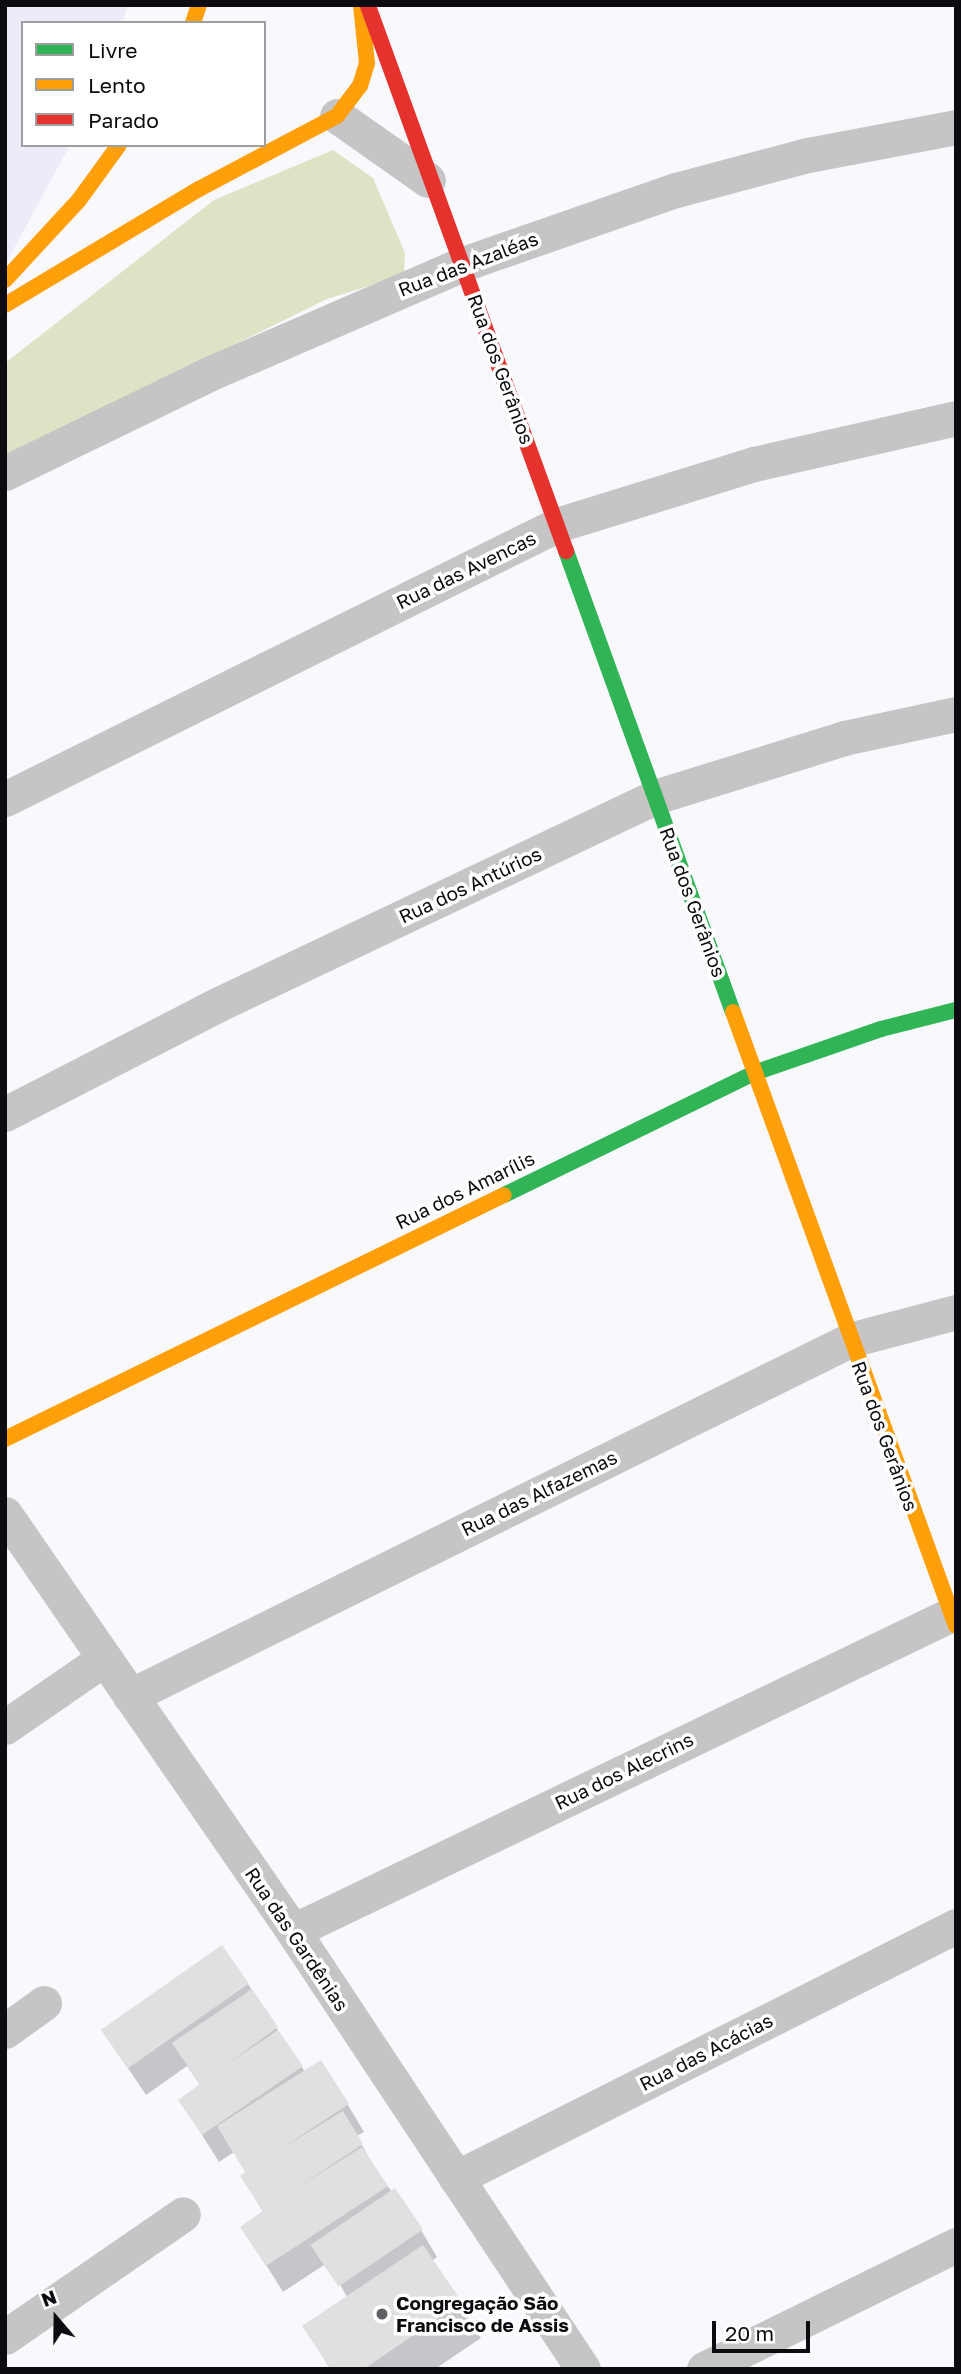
<!DOCTYPE html>
<html>
<head>
<meta charset="utf-8">
<style>
	body { margin:0 }
	#map { position:relative; width:961px; height:2374px; overflow:hidden; background:#f8f8fd; font-family:"Golos Text",sans-serif }
	div>[style] { position:absolute }
	.built>* { inset:0; background:#ecebf8 }
	.green>* { inset:0; background:#dfe3c6 }
	.shadow>* { inset:0; background:#0003 }
	.building>* { inset:0; background:#e1dfe0; transform-origin:0 0 }
	.street>* { height:35px; margin:-17.5px; padding:0 17.5px; transform-origin:17.5px; border-radius:17.5px; background:#c6c4c5 }
	.fast>* { height:16px; margin:-8px; padding:0 8px; transform-origin:8px; border-radius:8px; background:#30b455 }
	.slow>* { height:16px; margin:-8px; padding:0 8px; transform-origin:8px; border-radius:8px; background:#ff9f0a }
	.jam>* { height:16px; margin:-8px; padding:0 8px; transform-origin:8px; border-radius:8px; background:#e5322d }
	.dots>* { width:19px; height:19px; translate:-50% -50%; box-sizing:border-box; border:4px solid #fff; border-radius:50% }
	span { translate:-50% -50%; white-space:nowrap; text-align:center; line-height:1.15; -webkit-text-stroke:7px #fff; paint-order:stroke }
	.street-label { font-size:19px; color:#0c0c10 }
	.poi-label { font-size:19px; color:#0c0c10; font-weight:700 }
	.left { translate:0 -50%; text-align:left }
	.frame { position:absolute; inset:0; border:7px solid #0c0c10; pointer-events:none }
	.legend { position:absolute; left:21px; top:21px; width:245px; height:126px; box-sizing:border-box; background:#fff; border:2px solid #9e9e9f; margin:0; padding:9px 12px; list-style:none; font-size:21px; color:#0c0c10 }
	.legend li { display:flex; align-items:center; gap:14px; height:35px }
	.legend b { width:35px; border:2px solid #9e9e9f }
	.north { position:absolute; left:21px; top:2283px; width:70px; height:70px; -webkit-text-stroke:5px #fff; paint-order:stroke; rotate:340deg; font-size:19px; font-weight:700; line-height:28px; text-align:center; color:#0c0c10 }
	.north::after { content:''; display:block; margin:auto; width:24px; height:32px; background:#0c0c10; clip-path:polygon(50% 0,100% 100%,50% 72%,0 100%) }
	.scale { position:absolute; left:712px; top:2321px; width:98px; height:32px; box-sizing:border-box; border:4px solid #0c0c10; border-top:0; padding-left:9px; font-size:21px; line-height:24px; white-space:nowrap; color:#0c0c10; -webkit-text-stroke:5px #fff; paint-order:stroke }
</style>
</head>
<body>
<div id="map">
	<div class="built">
		<i style="clip-path:polygon(5px 5px,128px 5px,122px 23px,23px 23px,23px 145px,70px 145px,5px 265px)"></i>
	</div>
	<div class="green">
		<i style="clip-path:polygon(333px 150px,373px 178px,405px 253px,404px 275px,327px 299px,5px 458px,5px 363px,214px 200px)"></i>
	</div>
	<div class="shadow">
		<i style="clip-path:polygon(248px 1984px,305px 2072px,348px 2105px,364px 2132px,357px 2136px,377px 2172px,421px 2230px,437px 2257px,432px 2261px,481px 2338px,435px 2369px,330px 2369px,305px 2327px,348px 2299px,336px 2277px,324px 2265px,283px 2292px,243px 2228px,263px 2212px,242px 2177px,247px 2173px,234px 2152px,219px 2162px,180px 2100px,201px 2086px,187px 2066px,146px 2095px,104px 2032px)"></i>
	</div>
	<div class="building">
		<i style="left:222px;top:1945px;width:47px;height:148px;rotate:55deg"></i>
		<i style="clip-path:polygon(252px 1989px,278px 2027px,226px 2065px,278px 2030px,303px 2066px,202px 2135px,178px 2100px,200px 2084px,172px 2043px)"></i>
		<i style="clip-path:polygon(321px 2060px,349px 2104px,282px 2148px,343px 2111px,363px 2144px,295px 2189px,362px 2147px,388px 2186px,266px 2266px,240px 2227px,263px 2211px,240px 2176px,245px 2172px,217px 2126px)"></i>
		<i style="left:395px;top:2188px;width:50px;height:102px;rotate:56deg"></i>
		<i style="clip-path:polygon(423px 2245px,462px 2302px,364px 2369px,331px 2369px,302px 2326px)"></i>
	</div>
	<div class="street">
		<i style="left:337px;top:116px;width:111px;rotate:35.1deg"></i>
		<i style="left:5px;top:473px;width:229px;rotate:-25.9deg"></i>
		<i style="left:211px;top:373px;width:275px;rotate:-23.4deg"></i>
		<i style="left:463px;top:264px;width:225px;rotate:-19.2deg"></i>
		<i style="left:676px;top:190px;width:137px;rotate:-14.9deg"></i>
		<i style="left:808px;top:155px;width:151px;rotate:-10.7deg"></i>
		<i style="left:5px;top:799px;width:616px;rotate:-26.4deg"></i>
		<i style="left:557px;top:525px;width:206px;rotate:-17.2deg"></i>
		<i style="left:754px;top:464px;width:207px;rotate:-12.8deg"></i>
		<i style="left:5px;top:1114px;width:241px;rotate:-27.2deg"></i>
		<i style="left:219px;top:1004px;width:483px;rotate:-25.4deg"></i>
		<i style="left:655px;top:797px;width:198px;rotate:-17.3deg"></i>
		<i style="left:844px;top:738px;width:115px;rotate:-12.1deg"></i>
		<i style="left:5px;top:1514px;width:507px;rotate:55.37deg"></i>
		<i style="left:293px;top:1931px;width:525px;rotate:56.49deg"></i>
		<i style="left:130px;top:1696px;width:803px;rotate:-26.31deg"></i>
		<i style="left:850px;top:1340px;width:110px;rotate:-14.8deg"></i>
		<i style="left:5px;top:1727px;width:121px;rotate:-34.6deg"></i>
		<i style="left:293px;top:1931px;width:736px;rotate:-25.69deg"></i>
		<i style="left:5px;top:2031px;width:48px;rotate:-35.7deg"></i>
		<i style="left:456px;top:2178px;width:560px;rotate:-26.75deg"></i>
		<i style="left:5px;top:2337px;width:216px;rotate:-34.6deg"></i>
		<i style="left:704px;top:2369px;width:281px;rotate:-26.2deg"></i>
	</div>
	<div class="fast">
		<i style="left:566px;top:551px;width:490px;rotate:70.1deg"></i>
		<i style="left:504px;top:1195px;width:278px;rotate:-26deg"></i>
		<i style="left:754px;top:1073px;width:134px;rotate:-19.1deg"></i>
		<i style="left:881px;top:1029px;width:77px;rotate:-14.2deg"></i>
	</div>
	<div class="slow">
		<i style="left:193px;top:23px;width:19px;rotate:-72deg"></i>
		<i style="left:5px;top:280px;width:109px;rotate:-47.2deg"></i>
		<i style="left:79px;top:200px;width:68px;rotate:-54deg"></i>
		<i style="left:5px;top:305px;width:226px;rotate:-30.9deg"></i>
		<i style="left:199px;top:189px;width:156px;rotate:-27.9deg"></i>
		<i style="left:337px;top:116px;width:38px;rotate:-53deg"></i>
		<i style="left:360px;top:86px;width:24px;rotate:-73deg"></i>
		<i style="left:367px;top:63px;width:58px;rotate:-95.9deg"></i>
		<i style="left:733px;top:1012px;width:653px;rotate:70.04deg"></i>
		<i style="left:5px;top:1439px;width:555px;rotate:-26.06deg"></i>
	</div>
	<div class="jam">
		<i style="left:368px;top:6px;width:580px;rotate:70.03deg"></i>
	</div>
	<div class="dots">
		<i style="left:382px;top:2314px;background:#5f5f63"></i>
	</div>
	<div class="street-label">
		<span style="left:468px;top:264px;rotate:-21deg">Rua das Azaléas</span>
		<span style="left:501px;top:369px;rotate:70deg">Rua dos Gerânios</span>
		<span style="left:466px;top:570px;rotate:-26deg">Rua das Avencas</span>
		<span style="left:470px;top:885px;rotate:-25deg">Rua dos Antúrios</span>
		<span style="left:693px;top:902px;rotate:70deg">Rua dos Gerânios</span>
		<span style="left:465px;top:1190px;rotate:-26deg">Rua dos Amarílis</span>
		<span style="left:885px;top:1436px;rotate:70deg">Rua dos Gerânios</span>
		<span style="left:539px;top:1493px;rotate:-26deg">Rua das Alfazemas</span>
		<span style="left:624px;top:1771px;rotate:-26deg">Rua dos Alecrins</span>
		<span style="left:297px;top:1939px;rotate:56deg">Rua das Gardênias</span>
		<span style="left:706px;top:2052px;rotate:-27deg">Rua das Acácias</span>
	</div>
	<div class="poi-label">
		<span class="left" style="left:396px;top:2314px">Congregação São<br>Francisco de Assis</span>
	</div>
	<div class="frame"></div>
	<ul class="legend">
	<li><b style="height:9px;background:#30b455"></b>Livre</li>
	<li><b style="height:9px;background:#ff9f0a"></b>Lento</li>
	<li><b style="height:9px;background:#e5322d"></b>Parado</li>
	</ul>
	<div class="north">N</div>
	<div class="scale">20 m</div>
</div>
</body>
</html>
